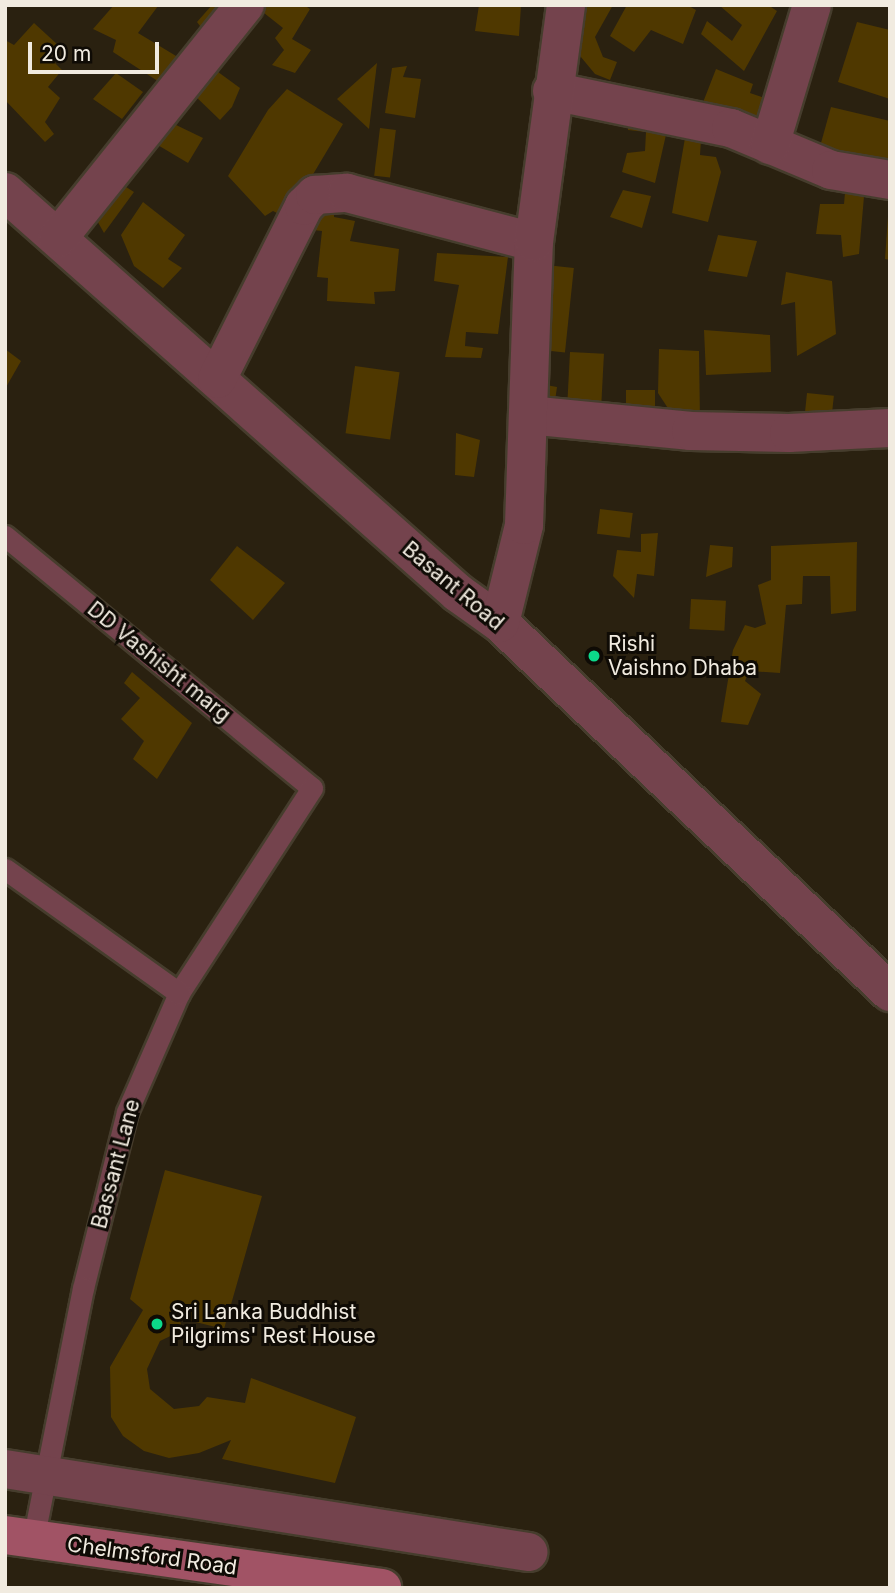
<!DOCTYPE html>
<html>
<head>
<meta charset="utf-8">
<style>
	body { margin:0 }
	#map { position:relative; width:895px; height:1593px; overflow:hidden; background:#2a2110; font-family:Inter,sans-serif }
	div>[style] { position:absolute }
	.building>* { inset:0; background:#4f3800; transform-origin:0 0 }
	.roads { filter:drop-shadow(2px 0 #463d2d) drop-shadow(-2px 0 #463d2d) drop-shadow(0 2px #463d2d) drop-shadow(0 -2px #463d2d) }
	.lane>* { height:21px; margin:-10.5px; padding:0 10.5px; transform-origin:10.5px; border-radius:10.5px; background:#74434d }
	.street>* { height:38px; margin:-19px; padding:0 19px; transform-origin:19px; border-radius:19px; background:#74434d }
	.secondary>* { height:38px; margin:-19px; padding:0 19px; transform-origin:19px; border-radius:19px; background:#a15365 }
	.dots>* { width:19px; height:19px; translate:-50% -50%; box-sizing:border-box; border:4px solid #0f0b05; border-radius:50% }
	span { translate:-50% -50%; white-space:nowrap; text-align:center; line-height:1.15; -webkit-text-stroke:6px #0f0b05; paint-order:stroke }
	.street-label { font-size:21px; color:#f1ebe0 }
	.poi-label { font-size:21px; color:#f1ebe0 }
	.left { translate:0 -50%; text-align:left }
	.frame { position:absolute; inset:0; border:7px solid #f1ebe0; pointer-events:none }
	.scale { position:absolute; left:28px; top:42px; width:131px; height:32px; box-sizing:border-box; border:4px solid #f1ebe0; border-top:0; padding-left:9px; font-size:21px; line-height:24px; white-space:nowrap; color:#f1ebe0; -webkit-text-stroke:5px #0f0b05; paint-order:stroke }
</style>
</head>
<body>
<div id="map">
	<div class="building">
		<i style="clip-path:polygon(114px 5px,158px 6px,138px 33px,191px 65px,173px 91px,113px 52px,116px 40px,93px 29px)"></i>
		<i style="clip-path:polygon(212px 5px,225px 11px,206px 34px,197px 22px)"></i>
		<i style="clip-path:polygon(263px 5px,304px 5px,310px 9px,292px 39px,311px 50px,295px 73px,272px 65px,284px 50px,275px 38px,283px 28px,259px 9px)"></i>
		<i style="clip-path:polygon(479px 5px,521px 5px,519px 36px,475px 31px)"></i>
		<i style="clip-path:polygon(575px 5px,613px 5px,595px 37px,603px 57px,617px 62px,610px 80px,595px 74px,566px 39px)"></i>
		<i style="clip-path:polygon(627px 5px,687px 5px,696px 10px,683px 44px,651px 30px,634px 52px,610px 36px)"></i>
		<i style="clip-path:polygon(719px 5px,768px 5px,777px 11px,744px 71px,701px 34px,707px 21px,732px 41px,742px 25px)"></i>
		<i style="clip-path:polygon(857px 22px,890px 30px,890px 99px,838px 82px)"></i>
		<i style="clip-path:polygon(34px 23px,58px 45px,48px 56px,62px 70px,48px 87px,60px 98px,45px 122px,54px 134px,45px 142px,5px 100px,5px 40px,14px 45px)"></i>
		<i style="clip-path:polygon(377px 63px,369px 129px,337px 99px)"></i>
		<i style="clip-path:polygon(407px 66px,403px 77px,421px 79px,415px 118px,385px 113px,392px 68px)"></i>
		<i style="clip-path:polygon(214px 69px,240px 88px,232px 107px,220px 120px,193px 94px)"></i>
		<i style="clip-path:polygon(716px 69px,753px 84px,750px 93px,768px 99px,762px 124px,702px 105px)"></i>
		<i style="clip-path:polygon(116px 73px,143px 92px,122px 119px,93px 99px)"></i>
		<i style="clip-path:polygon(287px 89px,343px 124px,287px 218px,273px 211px,265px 216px,228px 176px,268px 110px)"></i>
		<i style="clip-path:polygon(831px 107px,890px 121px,890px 166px,816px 161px)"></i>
		<i style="clip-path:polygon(628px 117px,668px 126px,655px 183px,622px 172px,627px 153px,645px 151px,646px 132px,628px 130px)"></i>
		<i style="clip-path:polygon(172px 123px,203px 138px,188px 163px,156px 144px)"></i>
		<i style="left:380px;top:128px;width:16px;height:48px;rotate:7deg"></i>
		<i style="clip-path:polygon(685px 138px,701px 140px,700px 155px,716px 157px,721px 172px,708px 222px,672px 213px)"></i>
		<i style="clip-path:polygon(846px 181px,865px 185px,859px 254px,843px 257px,841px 235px,816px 234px,820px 204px,844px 204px)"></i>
		<i style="clip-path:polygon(118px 182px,134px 192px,104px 233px,95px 217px)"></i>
		<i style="clip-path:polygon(623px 190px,651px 196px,642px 228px,610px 217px)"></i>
		<i style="clip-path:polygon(143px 202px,185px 235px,168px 259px,182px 268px,163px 288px,134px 266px,121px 235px)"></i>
		<i style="clip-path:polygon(334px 204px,334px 217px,355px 221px,350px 241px,399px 249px,395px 291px,374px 292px,375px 304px,327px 301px,328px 278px,317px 277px,322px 231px,305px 229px)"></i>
		<i style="clip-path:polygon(888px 216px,890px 216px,890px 260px,885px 259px)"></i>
		<i style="clip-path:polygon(718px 235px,757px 241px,747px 277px,708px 271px)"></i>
		<i style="clip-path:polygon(437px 253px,508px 257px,498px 334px,466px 332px,465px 346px,483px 348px,481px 358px,445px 357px,459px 285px,434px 281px)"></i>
		<i style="left:546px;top:265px;width:28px;height:85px;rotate:6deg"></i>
		<i style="clip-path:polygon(786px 272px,832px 281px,836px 334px,797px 356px,795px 302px,781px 305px)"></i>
		<i style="clip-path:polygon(704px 330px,770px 335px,771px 372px,706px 375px)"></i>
		<i style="clip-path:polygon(5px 349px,21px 361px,5px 389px)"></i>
		<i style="clip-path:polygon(659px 349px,699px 351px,700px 421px,677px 422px,658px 393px)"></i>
		<i style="left:570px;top:352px;width:34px;height:62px;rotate:3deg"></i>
		<i style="left:355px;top:366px;width:45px;height:68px;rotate:8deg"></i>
		<i style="clip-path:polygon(535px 383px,557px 387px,554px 408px)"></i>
		<i style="left:626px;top:390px;width:29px;height:30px"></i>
		<i style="left:807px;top:393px;width:27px;height:20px;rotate:6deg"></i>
		<i style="clip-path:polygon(456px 433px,480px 440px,474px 477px,455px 475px)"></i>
		<i style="left:600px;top:509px;width:33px;height:25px;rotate:7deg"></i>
		<i style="clip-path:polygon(658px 533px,654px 576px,637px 574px,634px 598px,613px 576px,617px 550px,641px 552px,641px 534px)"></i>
		<i style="clip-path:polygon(857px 542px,856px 611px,831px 614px,830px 576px,803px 576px,802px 604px,786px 605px,780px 673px,749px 671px,745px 681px,761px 694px,748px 725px,721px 722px,733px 650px,745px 625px,755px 628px,766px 624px,758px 585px,771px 580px,771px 546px)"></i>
		<i style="clip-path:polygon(710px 545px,733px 547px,732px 567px,706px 577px)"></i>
		<i style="clip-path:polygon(237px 546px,285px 583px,253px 620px,210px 580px)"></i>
		<i style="left:691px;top:599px;width:35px;height:30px;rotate:3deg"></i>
		<i style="clip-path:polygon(132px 672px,192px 723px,157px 779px,133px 759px,144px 741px,121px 719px,140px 698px,124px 683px)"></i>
		<i style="clip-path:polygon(165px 1170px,262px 1196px,224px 1329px,179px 1318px,183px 1330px,160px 1341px,147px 1369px,150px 1389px,174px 1409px,199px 1406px,207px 1397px,245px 1403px,251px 1378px,356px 1417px,335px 1483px,222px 1459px,231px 1440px,199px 1453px,169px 1458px,144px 1451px,123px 1436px,111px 1417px,110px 1367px,143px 1310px,130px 1299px)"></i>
	</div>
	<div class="roads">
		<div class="lane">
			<i style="left:5px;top:536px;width:397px;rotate:39.4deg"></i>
			<i style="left:312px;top:788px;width:244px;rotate:123deg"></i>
			<i style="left:179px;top:993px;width:130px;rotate:113.6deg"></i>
			<i style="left:127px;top:1112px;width:181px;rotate:104deg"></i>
			<i style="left:83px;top:1288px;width:257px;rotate:101.2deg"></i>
			<i style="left:5px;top:869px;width:214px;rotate:35.5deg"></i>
		</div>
		<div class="street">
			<i style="left:552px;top:91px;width:183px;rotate:11.7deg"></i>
			<i style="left:731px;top:128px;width:108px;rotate:22.8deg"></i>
			<i style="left:831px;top:170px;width:60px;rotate:9.6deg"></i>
			<i style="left:770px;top:145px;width:146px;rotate:-73.3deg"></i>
			<i style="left:5px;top:192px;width:605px;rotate:41.52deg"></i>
			<i style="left:458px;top:593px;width:52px;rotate:35.5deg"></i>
			<i style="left:500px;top:623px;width:537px;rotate:43.42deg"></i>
			<i style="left:58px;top:238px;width:299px;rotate:-51.3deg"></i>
			<i style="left:217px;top:379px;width:194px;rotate:-63.3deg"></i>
			<i style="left:304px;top:206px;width:16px;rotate:-45deg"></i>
			<i style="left:315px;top:195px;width:32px;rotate:-4deg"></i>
			<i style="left:347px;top:193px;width:193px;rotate:14.7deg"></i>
			<i style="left:528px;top:415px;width:164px;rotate:5.6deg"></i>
			<i style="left:691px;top:431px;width:98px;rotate:1.2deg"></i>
			<i style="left:789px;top:433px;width:101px;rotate:-2.8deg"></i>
			<i style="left:500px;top:623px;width:101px;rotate:-76.2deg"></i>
			<i style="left:524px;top:525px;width:283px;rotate:-88deg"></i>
			<i style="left:534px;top:242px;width:239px;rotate:-82.3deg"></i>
			<i style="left:5px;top:1469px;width:530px;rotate:9.02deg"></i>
		</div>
		<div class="secondary">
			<i style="left:5px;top:1535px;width:381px;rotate:8deg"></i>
		</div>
	</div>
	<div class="dots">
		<i style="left:594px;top:656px;background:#0cd98a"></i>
		<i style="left:157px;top:1324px;background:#0cd98a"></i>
	</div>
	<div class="street-label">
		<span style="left:453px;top:586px;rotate:40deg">Basant Road</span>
		<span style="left:159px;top:662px;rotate:39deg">DD Vashisht marg</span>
		<span style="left:116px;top:1164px;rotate:-75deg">Bassant Lane</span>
		<span style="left:152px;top:1556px;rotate:8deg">Chelmsford Road</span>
	</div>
	<div class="poi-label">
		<span class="left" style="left:608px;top:656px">Rishi<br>Vaishno Dhaba</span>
		<span class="left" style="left:171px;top:1324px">Sri Lanka Buddhist<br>Pilgrims' Rest House</span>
	</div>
	<div class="frame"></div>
	<div class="scale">20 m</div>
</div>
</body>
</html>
